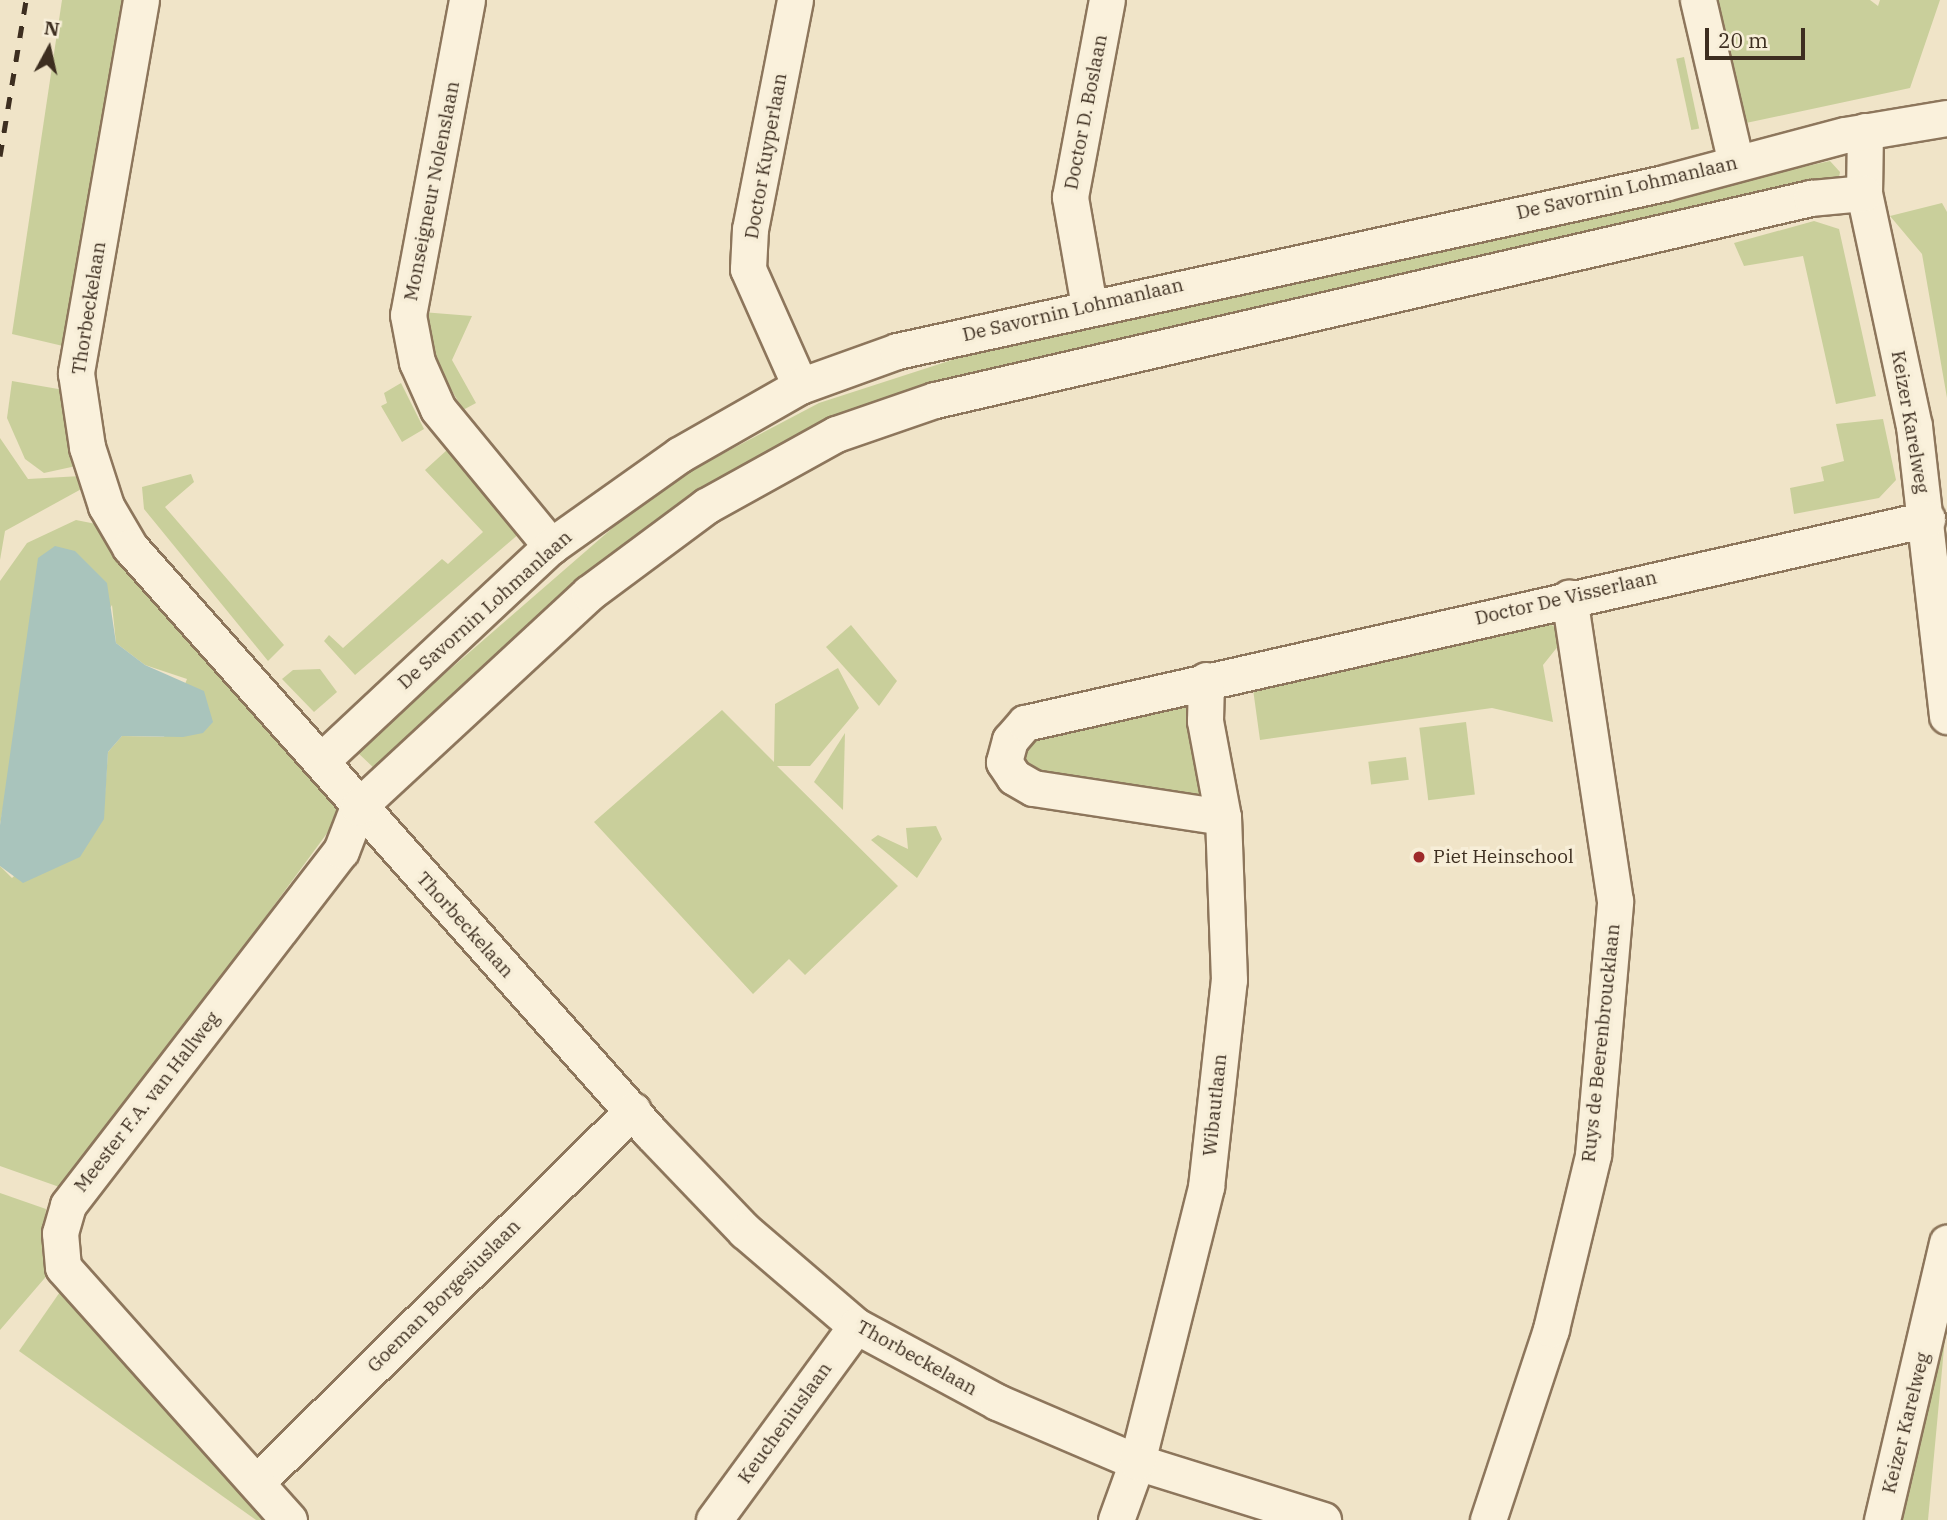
<!DOCTYPE html>
<html>
<head>
<meta charset="utf-8">
<style>
	body { margin:0 }
	#map { position:relative; width:1947px; height:1520px; overflow:hidden; background:#f0e4c8; font-family:"IBM Plex Serif",serif }
	div>[style] { position:absolute }
	.green>* { inset:0; background:#c9cf9b; transform-origin:0 0 }
	.water>* { inset:0; background:#a9c4bc }
	.roads { filter:drop-shadow(2px 0 #8d765c) drop-shadow(-2px 0 #8d765c) drop-shadow(0 2px #8d765c) drop-shadow(0 -2px #8d765c) }
	.minor>* { height:35px; margin:-17.5px; padding:0 17.5px; transform-origin:17.5px; border-radius:17.5px; background:#faf1dc }
	.rail>* { height:5px; margin-top:-2.5px; transform-origin:0; background:repeating-linear-gradient(90deg,#3d2e20 0 12px,transparent 0 24px) }
	.dots>* { width:19px; height:19px; translate:-50% -50%; box-sizing:border-box; border:4px solid #f7eed8; border-radius:50% }
	span { translate:-50% -50%; white-space:nowrap; text-align:center; line-height:1.15; -webkit-text-stroke:7px #f7eed8; paint-order:stroke }
	.street-label { font-size:19px; color:#3d2e20 }
	.poi-label { font-size:19px; color:#3d2e20 }
	.left { translate:0 -50%; text-align:left }
	.north { position:absolute; left:14px; top:14px; width:70px; height:70px; -webkit-text-stroke:5px #f7eed8; paint-order:stroke; rotate:8deg; font-size:19px; font-weight:700; line-height:28px; text-align:center; color:#3d2e20 }
	.north::after { content:''; display:block; margin:auto; width:24px; height:32px; background:#3d2e20; clip-path:polygon(50% 0,100% 100%,50% 72%,0 100%) }
	.scale { position:absolute; left:1705px; top:28px; width:100px; height:32px; box-sizing:border-box; border:4px solid #3d2e20; border-top:0; padding-left:9px; font-size:21px; line-height:24px; white-space:nowrap; color:#3d2e20; -webkit-text-stroke:5px #f7eed8; paint-order:stroke }
</style>
</head>
<body>
<div id="map">
	<div class="green">
		<i style="clip-path:polygon(62px 0,123px 0,63px 346px,12px 334px)"></i>
		<i style="clip-path:polygon(1718px 0,1870px 0,1878px 6px,1880px 0,1940px 0,1910px 88px,1746px 123px)"></i>
		<i style="left:1684px;top:57px;width:73px;height:8px;rotate:78deg"></i>
		<i style="clip-path:polygon(1830px 161px,1840px 172px,1837px 187px,840px 423px,376px 770px,356px 751px,624px 518px,688px 472px,819px 403px,995px 346px)"></i>
		<i style="clip-path:polygon(1942px 203px,1947px 212px,1947px 398px,1922px 254px,1890px 216px)"></i>
		<i style="clip-path:polygon(1814px 221px,1839px 229px,1876px 396px,1836px 404px,1803px 256px,1744px 266px,1734px 243px)"></i>
		<i style="clip-path:polygon(422px 312px,472px 316px,452px 360px,476px 403px,463px 410px,440px 370px)"></i>
		<i style="clip-path:polygon(12px 381px,64px 390px,76px 466px,44px 473px,25px 459px,7px 418px)"></i>
		<i style="clip-path:polygon(401px 383px,424px 429px,402px 442px,381px 406px,387px 403px,384px 393px)"></i>
		<i style="clip-path:polygon(1883px 419px,1896px 480px,1879px 498px,1794px 514px,1790px 488px,1824px 481px,1821px 467px,1844px 461px,1836px 424px)"></i>
		<i style="clip-path:polygon(0 438px,28px 479px,81px 476px,85px 487px,5px 531px,0 560px)"></i>
		<i style="clip-path:polygon(447px 450px,520px 533px,355px 675px,324px 641px,329px 635px,343px 648px,442px 559px,448px 564px,483px 532px,425px 470px)"></i>
		<i style="clip-path:polygon(191px 474px,194px 482px,165px 507px,284px 645px,268px 661px,144px 509px,142px 487px)"></i>
		<i style="clip-path:polygon(76px 520px,101px 525px,338px 806px,339px 817px,65px 1189px,0 1166px,0 866px,12px 878px,105px 793px,108px 752px,122px 736px,164px 737px,187px 679px,145px 665px,116px 643px,112px 605px,12px 759px,0 825px,0 581px,27px 543px)"></i>
		<i style="clip-path:polygon(1545px 620px,1557px 629px,1559px 645px,1543px 665px,1553px 722px,1492px 708px,1260px 740px,1253px 689px)"></i>
		<i style="clip-path:polygon(851px 625px,897px 681px,879px 706px,826px 647px)"></i>
		<i style="clip-path:polygon(838px 668px,859px 708px,810px 766px,777px 766px,898px 886px,805px 975px,789px 959px,753px 994px,594px 822px,722px 710px,774px 762px,775px 704px)"></i>
		<i style="clip-path:polygon(320px 669px,337px 692px,314px 712px,282px 679px,293px 670px)"></i>
		<i style="clip-path:polygon(1189px 696px,1201px 797px,1041px 778px,1024px 765px,1021px 745px,1044px 729px)"></i>
		<i style="left:1466px;top:722px;width:73px;height:47px;rotate:83deg"></i>
		<i style="clip-path:polygon(845px 733px,843px 810px,814px 782px)"></i>
		<i style="left:1406px;top:757px;width:23px;height:38px;rotate:83deg"></i>
		<i style="clip-path:polygon(936px 826px,942px 839px,917px 878px,871px 840px,878px 835px,908px 849px,906px 828px)"></i>
		<i style="clip-path:polygon(0 1193px,46px 1209px,42px 1253px,50px 1272px,0 1330px)"></i>
		<i style="clip-path:polygon(62px 1289px,271px 1520px,256px 1520px,19px 1351px)"></i>
		<i style="clip-path:polygon(1947px 1316px,1928px 1520px,1889px 1520px)"></i>
	</div>
	<div class="water">
		<i style="clip-path:polygon(55px 546px,75px 551px,107px 583px,116px 643px,145px 665px,204px 691px,213px 722px,203px 733px,183px 737px,122px 736px,108px 752px,104px 819px,80px 857px,23px 883px,0 866px,0 825px,38px 558px)"></i>
	</div>
	<div class="roads">
		<div class="minor">
			<i style="left:141px;top:0;width:379px;rotate:99.9deg"></i>
			<i style="left:76px;top:373px;width:75px;rotate:81.5deg"></i>
			<i style="left:87px;top:447px;width:62px;rotate:72.1deg"></i>
			<i style="left:106px;top:506px;width:48px;rotate:59.7deg"></i>
			<i style="left:130px;top:547px;width:784px;rotate:48.36deg"></i>
			<i style="left:651px;top:1133px;width:136px;rotate:46.2deg"></i>
			<i style="left:745px;top:1231px;width:146px;rotate:40.6deg"></i>
			<i style="left:856px;top:1326px;width:160px;rotate:28.3deg"></i>
			<i style="left:997px;top:1402px;width:152px;rotate:23.2deg"></i>
			<i style="left:1137px;top:1462px;width:195px;rotate:17.3deg"></i>
			<i style="left:467px;top:0;width:320px;rotate:100.6deg"></i>
			<i style="left:408px;top:315px;width:48px;rotate:79.2deg"></i>
			<i style="left:417px;top:362px;width:51px;rotate:65.9deg"></i>
			<i style="left:438px;top:409px;width:178px;rotate:50.5deg"></i>
			<i style="left:795px;top:0;width:233px;rotate:101.1deg"></i>
			<i style="left:750px;top:229px;width:40px;rotate:92.9deg"></i>
			<i style="left:748px;top:269px;width:128px;rotate:66deg"></i>
			<i style="left:1698px;top:0;width:167px;rotate:76.9deg"></i>
			<i style="left:1865px;top:131px;width:62px;rotate:90.9deg"></i>
			<i style="left:1864px;top:193px;width:238px;rotate:77.9deg"></i>
			<i style="left:1914px;top:426px;width:292px;rotate:83.5deg"></i>
			<i style="left:1089px;top:306px;width:111px;rotate:-99.9deg"></i>
			<i style="left:1070px;top:197px;width:200px;rotate:-79.4deg"></i>
			<i style="left:321px;top:761px;width:315px;rotate:-43.1deg"></i>
			<i style="left:551px;top:546px;width:157px;rotate:-35.4deg"></i>
			<i style="left:679px;top:455px;width:139px;rotate:-29.7deg"></i>
			<i style="left:800px;top:386px;width:103px;rotate:-19.8deg"></i>
			<i style="left:897px;top:351px;width:785px;rotate:-12.35deg"></i>
			<i style="left:1664px;top:183px;width:187px;rotate:-14.9deg"></i>
			<i style="left:1845px;top:135px;width:103px;rotate:-9.5deg"></i>
			<i style="left:1223px;top:817px;width:192px;rotate:-171.3deg"></i>
			<i style="left:1033px;top:788px;width:22px;rotate:-150deg"></i>
			<i style="left:1014px;top:777px;width:18px;rotate:-124deg"></i>
			<i style="left:1004px;top:762px;width:23px;rotate:-75deg"></i>
			<i style="left:1010px;top:740px;width:23px;rotate:-49deg"></i>
			<i style="left:1025px;top:723px;width:925px;rotate:-12.74deg"></i>
			<i style="left:256px;top:1483px;width:530px;rotate:-44.69deg"></i>
			<i style="left:289px;top:1520px;width:339px;rotate:-131.8deg"></i>
			<i style="left:63px;top:1267px;width:34px;rotate:-95deg"></i>
			<i style="left:60px;top:1233px;width:29px;rotate:-74deg"></i>
			<i style="left:68px;top:1205px;width:447px;rotate:-52.4deg"></i>
			<i style="left:341px;top:851px;width:47px;rotate:-68.9deg"></i>
			<i style="left:358px;top:807px;width:315px;rotate:-42.8deg"></i>
			<i style="left:589px;top:593px;width:146px;rotate:-36.6deg"></i>
			<i style="left:706px;top:506px;width:149px;rotate:-29deg"></i>
			<i style="left:836px;top:434px;width:105px;rotate:-19deg"></i>
			<i style="left:935px;top:400px;width:899px;rotate:-12.99deg"></i>
			<i style="left:1811px;top:198px;width:53px;rotate:-5.4deg"></i>
			<i style="left:714px;top:1520px;width:240px;rotate:-53.8deg"></i>
			<i style="left:1116px;top:1520px;width:62px;rotate:-70.1deg"></i>
			<i style="left:1137px;top:1462px;width:284px;rotate:-75.9deg"></i>
			<i style="left:1206px;top:1187px;width:208px;rotate:-83.7deg"></i>
			<i style="left:1229px;top:980px;width:163px;rotate:-92.1deg"></i>
			<i style="left:1223px;top:817px;width:98px;rotate:-100.6deg"></i>
			<i style="left:1205px;top:721px;width:41px;rotate:-88.6deg"></i>
			<i style="left:1488px;top:1520px;width:201px;rotate:-71.7deg"></i>
			<i style="left:1551px;top:1329px;width:179px;rotate:-76.4deg"></i>
			<i style="left:1593px;top:1155px;width:255px;rotate:-85deg"></i>
			<i style="left:1615px;top:901px;width:307px;rotate:-98.6deg"></i>
			<i style="left:1882px;top:1520px;width:285px;rotate:-76.8deg"></i>
		</div>
	</div>
	<div class="rail">
		<i style="left:0;top:156px;width:158px;rotate:-80.5deg"></i>
	</div>
	<div class="dots">
		<i style="left:1419px;top:857px;background:#9e2a2b"></i>
	</div>
	<div class="street-label">
		<span style="left:1086px;top:112px;rotate:-79deg">Doctor D. Boslaan</span>
		<span style="left:766px;top:156px;rotate:-80deg">Doctor Kuyperlaan</span>
		<span style="left:1627px;top:188px;rotate:-13deg">De Savornin Lohmanlaan</span>
		<span style="left:432px;top:191px;rotate:-79deg">Monseigneur Nolenslaan</span>
		<span style="left:89px;top:308px;rotate:-81deg">Thorbeckelaan</span>
		<span style="left:1073px;top:310px;rotate:-13deg">De Savornin Lohmanlaan</span>
		<span style="left:1910px;top:422px;rotate:80deg">Keizer Karelweg</span>
		<span style="left:1566px;top:598px;rotate:-13deg">Doctor De Visserlaan</span>
		<span style="left:485px;top:610px;rotate:-42deg">De Savornin Lohmanlaan</span>
		<span style="left:465px;top:925px;rotate:48deg">Thorbeckelaan</span>
		<span style="left:1601px;top:1043px;rotate:-84deg">Ruys de Beerenbroucklaan</span>
		<span style="left:147px;top:1102px;rotate:-52deg">Meester F.A. van Hallweg</span>
		<span style="left:1215px;top:1105px;rotate:-84deg">Wibautlaan</span>
		<span style="left:444px;top:1296px;rotate:-45deg">Goeman Borgesiuslaan</span>
		<span style="left:917px;top:1358px;rotate:29deg">Thorbeckelaan</span>
		<span style="left:785px;top:1423px;rotate:-54deg">Keucheniuslaan</span>
		<span style="left:1906px;top:1423px;rotate:-76deg">Keizer Karelweg</span>
	</div>
	<div class="poi-label">
		<span class="left" style="left:1433px;top:857px">Piet Heinschool</span>
	</div>
	<div class="north">N</div>
	<div class="scale">20 m</div>
</div>
</body>
</html>
